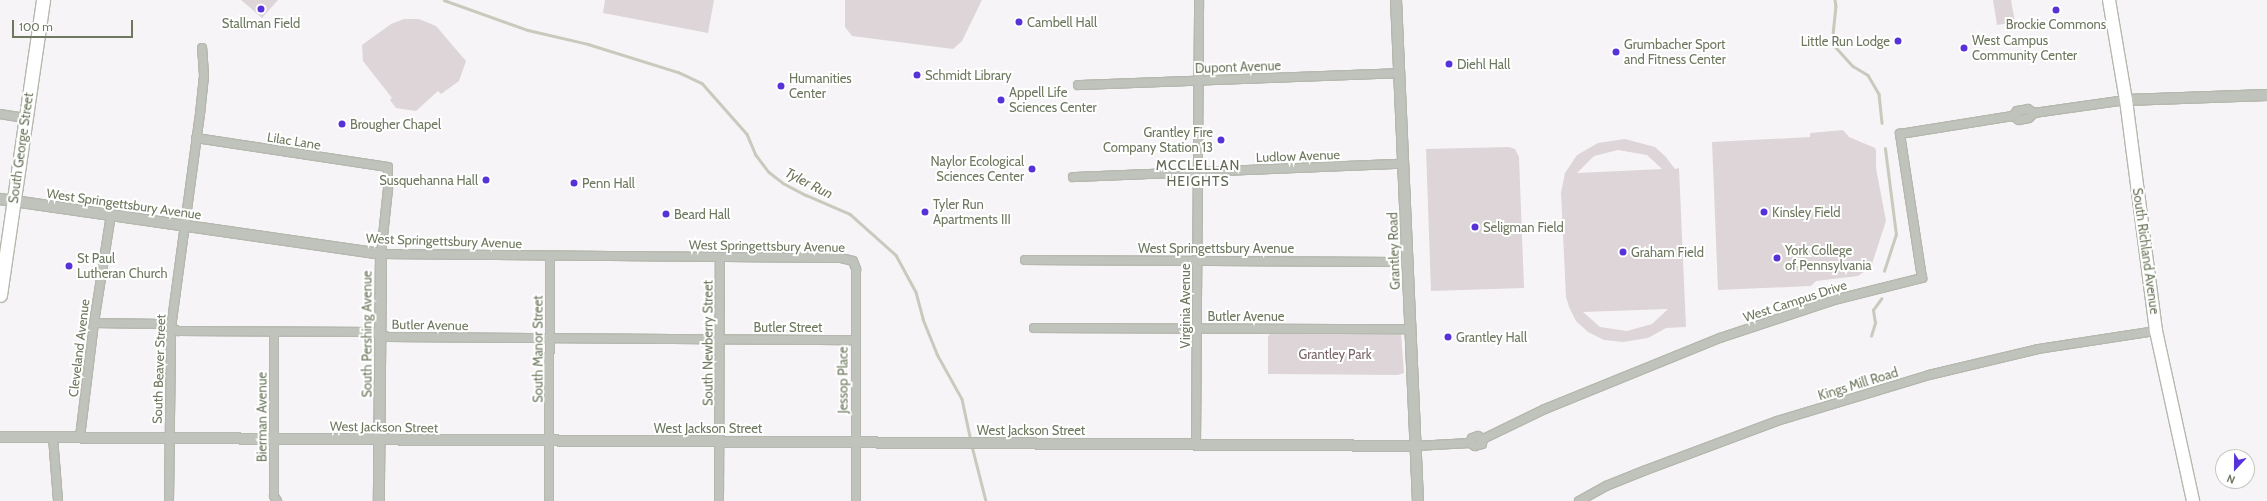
<!DOCTYPE html>
<html>
<head>
<meta charset="utf-8">
<style>
	body { margin:0 }
	#map { position:relative; width:2267px; height:501px; overflow:hidden; background:#f7f4f7; font-family:Cabin,sans-serif }
	div>[style] { position:absolute }
	.green>* { inset:0; background:#ddd5d8 }
	.stream>* { height:2.5px; margin:-1.25px; padding:0 1.25px; transform-origin:1.25px; border-radius:1.25px; background:#c7cabc }
	.roads { filter:drop-shadow(1px 0 #b4b8ae) drop-shadow(-1px 0 #b4b8ae) drop-shadow(0 1px #b4b8ae) drop-shadow(0 -1px #b4b8ae) }
	.minor>* { height:8px; margin:-4px; padding:0 4px; transform-origin:4px; border-radius:4px; background:#c0c3bb }
	.tertiary>* { height:10px; margin:-5px; padding:0 5px; transform-origin:5px; border-radius:5px; background:#c0c3bb }
	.secondary>* { height:12px; margin:-6px; padding:0 6px; transform-origin:6px; border-radius:6px; background:#fff }
	.primary>* { height:13px; margin:-6.5px; padding:0 6.5px; transform-origin:6.5px; border-radius:6.5px; background:#fff }
	.dots>* { width:11px; height:11px; translate:-50% -50%; box-sizing:border-box; border:2px solid #fff; border-radius:50% }
	span { translate:-50% -50%; white-space:nowrap; text-align:center; line-height:1.15; -webkit-text-stroke:4px #fff; paint-order:stroke }
	.poi-label { font-size:13px; color:#6d785e }
	.left { translate:0 -50%; text-align:left }
	.right { translate:-100% -50%; text-align:right }
	.street-label { font-size:13px; color:#6d785e }
	.park-label { font-size:13px; color:#7a666a }
	.neighbourhood-label { font-size:14px; color:#606855; letter-spacing:1px }
	.water-label { font-size:14px; color:#72785e; font-style:italic }
	.north { position:absolute; left:2215px; top:449px; width:40px; height:40px; box-sizing:border-box; background:#fff; border:1px solid #c5c9bf; border-radius:50%; rotate:202deg; font-size:11px; font-weight:700; line-height:16px; text-align:center; color:#6d785e }
	.north::after { content:''; display:block; margin:auto; width:14px; height:18px; background:#5632d8; clip-path:polygon(50% 0,100% 100%,50% 72%,0 100%) }
	.scale { position:absolute; left:12px; top:20px; width:121px; height:18px; box-sizing:border-box; border:2px solid #6d785e; border-top:0; padding-left:5px; font-size:12px; line-height:14px; white-space:nowrap; color:#6d785e; -webkit-text-stroke:3px #fff; paint-order:stroke }
</style>
</head>
<body>
<div id="map">
	<div class="green">
		<i style="clip-path:polygon(241px 0,278px 0,262px 18px)"></i>
		<i style="clip-path:polygon(605px 0,714px 0,708px 33px,603px 13px)"></i>
		<i style="clip-path:polygon(845px 0,982px 0,962px 41px,953px 49px,852px 36px,845px 27px)"></i>
		<i style="clip-path:polygon(1993px 0,2011px 0,2015px 22px,1997px 25px)"></i>
		<i style="clip-path:polygon(404px 19px,419px 19px,436px 26px,466px 61px,459px 81px,441px 94px,438px 91px,416px 111px,396px 108px,390px 100px,392px 98px,363px 61px,362px 45px,391px 24px)"></i>
		<i style="clip-path:polygon(1843px 130px,1849px 137px,1875px 148px,1876px 151px,1876px 168px,1886px 221px,1871px 267px,1858px 276px,1816px 281px,1811px 286px,1718px 290px,1712px 142px,1810px 137px,1810px 133px)"></i>
		<i style="clip-path:polygon(evenodd,1625px 139px,1655px 147px,1665px 156px,1675px 169px,1679px 168px,1686px 327px,1666px 328px,1648px 338px,1623px 342px,1604px 340px,1588px 332px,1576px 321px,1569px 307px,1566px 297px,1561px 193px,1565px 173px,1577px 155px,1598px 143px,1625px 139px,1618px 150px,1647px 155px,1662px 169px,1577px 173px,1594px 156px,1618px 150px,1625px 139px,1668px 309px,1652px 324px,1627px 331px,1600px 327px,1583px 312px,1668px 309px)"></i>
		<i style="clip-path:polygon(1509px 147px,1515px 149px,1519px 157px,1524px 288px,1431px 291px,1426px 149px)"></i>
		<i style="clip-path:polygon(1271px 332px,1401px 333px,1404px 373px,1398px 375px,1268px 374px,1268px 337px)"></i>
	</div>
	<div class="stream">
		<i style="left:444px;top:0;width:89px;rotate:19.7deg"></i>
		<i style="left:528px;top:30px;width:62px;rotate:13.1deg"></i>
		<i style="left:588px;top:44px;width:94px;rotate:17.3deg"></i>
		<i style="left:678px;top:72px;width:26px;rotate:25deg"></i>
		<i style="left:702px;top:83px;width:68px;rotate:48.6deg"></i>
		<i style="left:747px;top:134px;width:23px;rotate:67deg"></i>
		<i style="left:756px;top:155px;width:21px;rotate:53deg"></i>
		<i style="left:769px;top:172px;width:18px;rotate:38deg"></i>
		<i style="left:783px;top:183px;width:26px;rotate:28deg"></i>
		<i style="left:806px;top:195px;width:48px;rotate:23.4deg"></i>
		<i style="left:850px;top:214px;width:62px;rotate:41.7deg"></i>
		<i style="left:896px;top:255px;width:42px;rotate:61.6deg"></i>
		<i style="left:916px;top:292px;width:28px;rotate:75deg"></i>
		<i style="left:923px;top:319px;width:38px;rotate:68deg"></i>
		<i style="left:937px;top:354px;width:51px;rotate:60.9deg"></i>
		<i style="left:962px;top:399px;width:43px;rotate:77.9deg"></i>
		<i style="left:1835px;top:0;width:6px;rotate:81deg"></i>
		<i style="left:1836px;top:6px;width:37px;rotate:96deg"></i>
		<i style="left:1832px;top:43px;width:31px;rotate:48deg"></i>
		<i style="left:1853px;top:66px;width:17px;rotate:31deg"></i>
		<i style="left:1868px;top:75px;width:22px;rotate:60deg"></i>
		<i style="left:1879px;top:94px;width:29px;rotate:84deg"></i>
		<i style="left:1884px;top:271px;width:38px;rotate:-72deg"></i>
		<i style="left:1896px;top:235px;width:87px;rotate:-97.3deg"></i>
		<i style="left:1871px;top:336px;width:14px;rotate:-73deg"></i>
		<i style="left:1875px;top:323px;width:13px;rotate:-99deg"></i>
		<i style="left:1873px;top:310px;width:14px;rotate:-54deg"></i>
		<i style="left:972px;top:446px;width:57px;rotate:75.7deg"></i>
	</div>
	<div class="roads">
		<div class="minor">
			<i style="left:1078px;top:85px;width:322px;rotate:-2.1deg"></i>
			<i style="left:0;top:114px;width:26px;rotate:9deg"></i>
			<i style="left:2013px;top:116px;width:7px;rotate:34deg"></i>
			<i style="left:2019px;top:120px;width:10px;rotate:-11deg"></i>
			<i style="left:2029px;top:118px;width:7px;rotate:-45deg"></i>
			<i style="left:196px;top:138px;width:194px;rotate:8.6deg"></i>
			<i style="left:388px;top:167px;width:22px;rotate:90deg"></i>
			<i style="left:388px;top:189px;width:65px;rotate:96.1deg"></i>
			<i style="left:381px;top:254px;width:460px;rotate:0.5deg"></i>
			<i style="left:841px;top:258px;width:12px;rotate:14deg"></i>
			<i style="left:853px;top:261px;width:9px;rotate:69deg"></i>
			<i style="left:856px;top:269px;width:232px;rotate:90deg"></i>
			<i style="left:1073px;top:177px;width:330px;rotate:-2.3deg"></i>
			<i style="left:1025px;top:260px;width:383px;rotate:0.3deg"></i>
			<i style="left:94px;top:323px;width:69px;rotate:0.8deg"></i>
			<i style="left:163px;top:324px;width:17px;rotate:25deg"></i>
			<i style="left:178px;top:331px;width:195px;rotate:0.3deg"></i>
			<i style="left:373px;top:332px;width:16px;rotate:18deg"></i>
			<i style="left:388px;top:337px;width:467px;rotate:0.4deg"></i>
			<i style="left:1034px;top:328px;width:376px;rotate:0.2deg"></i>
			<i style="left:274px;top:332px;width:164px;rotate:90deg"></i>
			<i style="left:274px;top:496px;width:6px;rotate:59deg"></i>
			<i style="left:53px;top:437px;width:64px;rotate:85.5deg"></i>
			<i style="left:80px;top:437px;width:115px;rotate:-83deg"></i>
			<i style="left:94px;top:323px;width:109px;rotate:-81.1deg"></i>
			<i style="left:1470px;top:443px;width:5px;rotate:-68deg"></i>
			<i style="left:1472px;top:438px;width:6px;rotate:-18deg"></i>
			<i style="left:1478px;top:436px;width:6px;rotate:31deg"></i>
			<i style="left:1196px;top:444px;width:444px;rotate:-89.6deg"></i>
			<i style="left:1415px;top:446px;width:55px;rotate:-3.1deg"></i>
			<i style="left:1470px;top:443px;width:6px;rotate:31deg"></i>
			<i style="left:1475px;top:446px;width:7px;rotate:-16deg"></i>
			<i style="left:1482px;top:444px;width:5px;rotate:-79deg"></i>
			<i style="left:1483px;top:439px;width:69px;rotate:-25.8deg"></i>
			<i style="left:1545px;top:409px;width:189px;rotate:-22.1deg"></i>
			<i style="left:1720px;top:338px;width:120px;rotate:-18.4deg"></i>
			<i style="left:1834px;top:300px;width:91px;rotate:-14deg"></i>
			<i style="left:1922px;top:278px;width:146px;rotate:-98.7deg"></i>
			<i style="left:1900px;top:134px;width:114px;rotate:-9.1deg"></i>
			<i style="left:2013px;top:116px;width:6px;rotate:-51deg"></i>
			<i style="left:2017px;top:111px;width:11px;rotate:-10deg"></i>
			<i style="left:2028px;top:109px;width:7px;rotate:34deg"></i>
			<i style="left:2034px;top:113px;width:93px;rotate:-8deg"></i>
			<i style="left:169px;top:501px;width:173px;rotate:-89.3deg"></i>
			<i style="left:171px;top:328px;width:216px;rotate:-82.3deg"></i>
			<i style="left:200px;top:114px;width:39px;rotate:-84deg"></i>
			<i style="left:204px;top:75px;width:27px;rotate:-94deg"></i>
			<i style="left:549px;top:501px;width:243px;rotate:-89.8deg"></i>
			<i style="left:719px;top:501px;width:243px;rotate:-89.8deg"></i>
			<i style="left:1579px;top:501px;width:31px;rotate:-29deg"></i>
			<i style="left:1606px;top:486px;width:43px;rotate:-21.8deg"></i>
			<i style="left:1646px;top:470px;width:140px;rotate:-20.5deg"></i>
			<i style="left:1777px;top:421px;width:159px;rotate:-16.8deg"></i>
			<i style="left:1929px;top:375px;width:112px;rotate:-13.4deg"></i>
			<i style="left:2038px;top:349px;width:119px;rotate:-8.7deg"></i>
		</div>
		<div class="tertiary">
			<i style="left:1396px;top:0;width:501px;rotate:87.49deg"></i>
			<i style="left:2126px;top:100px;width:141px;rotate:-2deg"></i>
			<i style="left:0;top:199px;width:385px;rotate:8.2deg"></i>
			<i style="left:381px;top:254px;width:247px;rotate:90.5deg"></i>
			<i style="left:0;top:437px;width:1415px;rotate:0.36deg"></i>
		</div>
		<div class="secondary">
			<i style="left:2109px;top:0;width:101px;rotate:80.4deg"></i>
			<i style="left:2126px;top:100px;width:233px;rotate:82.6deg"></i>
			<i style="left:2156px;top:331px;width:174px;rotate:77.7deg"></i>
		</div>
		<div class="primary">
			<i style="left:0;top:295px;width:298px;rotate:-81.7deg"></i>
		</div>
	</div>
	<div class="dots">
		<i style="left:261px;top:9px;background:#5632d8"></i>
		<i style="left:2056px;top:10px;background:#5632d8"></i>
		<i style="left:1019px;top:22px;background:#5632d8"></i>
		<i style="left:1898px;top:41px;background:#5632d8"></i>
		<i style="left:1964px;top:48px;background:#5632d8"></i>
		<i style="left:1616px;top:52px;background:#5632d8"></i>
		<i style="left:1449px;top:64px;background:#5632d8"></i>
		<i style="left:917px;top:75px;background:#5632d8"></i>
		<i style="left:781px;top:86px;background:#5632d8"></i>
		<i style="left:1001px;top:100px;background:#5632d8"></i>
		<i style="left:342px;top:124px;background:#5632d8"></i>
		<i style="left:1221px;top:140px;background:#5632d8"></i>
		<i style="left:1032px;top:169px;background:#5632d8"></i>
		<i style="left:486px;top:180px;background:#5632d8"></i>
		<i style="left:574px;top:183px;background:#5632d8"></i>
		<i style="left:925px;top:212px;background:#5632d8"></i>
		<i style="left:1764px;top:212px;background:#5632d8"></i>
		<i style="left:666px;top:214px;background:#5632d8"></i>
		<i style="left:1475px;top:227px;background:#5632d8"></i>
		<i style="left:1623px;top:252px;background:#5632d8"></i>
		<i style="left:1777px;top:258px;background:#5632d8"></i>
		<i style="left:69px;top:266px;background:#5632d8"></i>
		<i style="left:1448px;top:337px;background:#5632d8"></i>
	</div>
	<div class="poi-label">
		<span class="left" style="left:1027px;top:22px">Cambell Hall</span>
		<span style="left:261px;top:23px">Stallman Field</span>
		<span style="left:2056px;top:24px">Brockie Commons</span>
		<span class="right" style="left:1890px;top:41px">Little Run Lodge</span>
		<span class="left" style="left:1972px;top:48px">West Campus<br>Community Center</span>
		<span class="left" style="left:1624px;top:52px">Grumbacher Sport<br>and Fitness Center</span>
		<span class="left" style="left:1457px;top:64px">Diehl Hall</span>
		<span class="left" style="left:925px;top:75px">Schmidt Library</span>
		<span class="left" style="left:789px;top:86px">Humanities<br>Center</span>
		<span class="left" style="left:1009px;top:100px">Appell Life<br>Sciences Center</span>
		<span class="left" style="left:350px;top:124px">Brougher Chapel</span>
		<span class="right" style="left:1213px;top:140px">Grantley Fire<br>Company Station 13</span>
		<span class="right" style="left:1024px;top:169px">Naylor Ecological<br>Sciences Center</span>
		<span class="right" style="left:478px;top:180px">Susquehanna Hall</span>
		<span class="left" style="left:582px;top:183px">Penn Hall</span>
		<span class="left" style="left:933px;top:212px">Tyler Run<br>Apartments III</span>
		<span class="left" style="left:1772px;top:212px">Kinsley Field</span>
		<span class="left" style="left:674px;top:214px">Beard Hall</span>
		<span class="left" style="left:1483px;top:227px">Seligman Field</span>
		<span class="left" style="left:1785px;top:258px">York College<br>of Pennsylvania</span>
		<span class="left" style="left:1631px;top:252px">Graham Field</span>
		<span class="left" style="left:77px;top:266px">St Paul<br>Lutheran Church</span>
		<span class="left" style="left:1456px;top:337px">Grantley Hall</span>
	</div>
	<div class="street-label">
		<span style="left:1238px;top:67px;rotate:-2deg">Dupont Avenue</span>
		<span style="left:294px;top:141px;rotate:9deg">Lilac Lane</span>
		<span style="left:21px;top:148px;rotate:-82deg">South George Street</span>
		<span style="left:1298px;top:156px;rotate:-2deg">Ludlow Avenue</span>
		<span style="left:124px;top:204px;rotate:8deg">West Springettsbury Avenue</span>
		<span style="left:444px;top:241px;rotate:2deg">West Springettsbury Avenue</span>
		<span style="left:767px;top:246px;rotate:1deg">West Springettsbury Avenue</span>
		<span style="left:1216px;top:248px">West Springettsbury Avenue</span>
		<span style="left:1394px;top:251px;rotate:-92deg">Grantley Road</span>
		<span style="left:2146px;top:251px;rotate:82deg">South Richland Avenue</span>
		<span style="left:1795px;top:301px;rotate:-18deg">West Campus Drive</span>
		<span style="left:1185px;top:306px;rotate:-90deg">Virginia Avenue</span>
		<span style="left:1246px;top:316px">Butler Avenue</span>
		<span style="left:430px;top:325px;rotate:1deg">Butler Avenue</span>
		<span style="left:788px;top:327px">Butler Street</span>
		<span style="left:367px;top:334px;rotate:-90deg">South Pershing Avenue</span>
		<span style="left:708px;top:343px;rotate:-90deg">South Newberry Street</span>
		<span style="left:79px;top:348px;rotate:-83deg">Cleveland Avenue</span>
		<span style="left:538px;top:349px;rotate:-90deg">South Manor Street</span>
		<span style="left:159px;top:369px;rotate:-88deg">South Beaver Street</span>
		<span style="left:843px;top:380px;rotate:-90deg">Jessop Place</span>
		<span style="left:1858px;top:384px;rotate:-17deg">Kings Mill Road</span>
		<span style="left:262px;top:417px;rotate:-90deg">Bierman Avenue</span>
		<span style="left:384px;top:427px;rotate:1deg">West Jackson Street</span>
		<span style="left:708px;top:428px">West Jackson Street</span>
		<span style="left:1031px;top:430px">West Jackson Street</span>
	</div>
	<div class="park-label">
		<span style="left:1335px;top:354px">Grantley Park</span>
	</div>
	<div class="neighbourhood-label">
		<span style="left:1198px;top:173px">MCCLELLAN<br>HEIGHTS</span>
	</div>
	<div class="water-label">
		<span style="left:809px;top:183px;rotate:27deg">Tyler Run</span>
	</div>
	<div class="north">N</div>
	<div class="scale">100 m</div>
</div>
</body>
</html>
